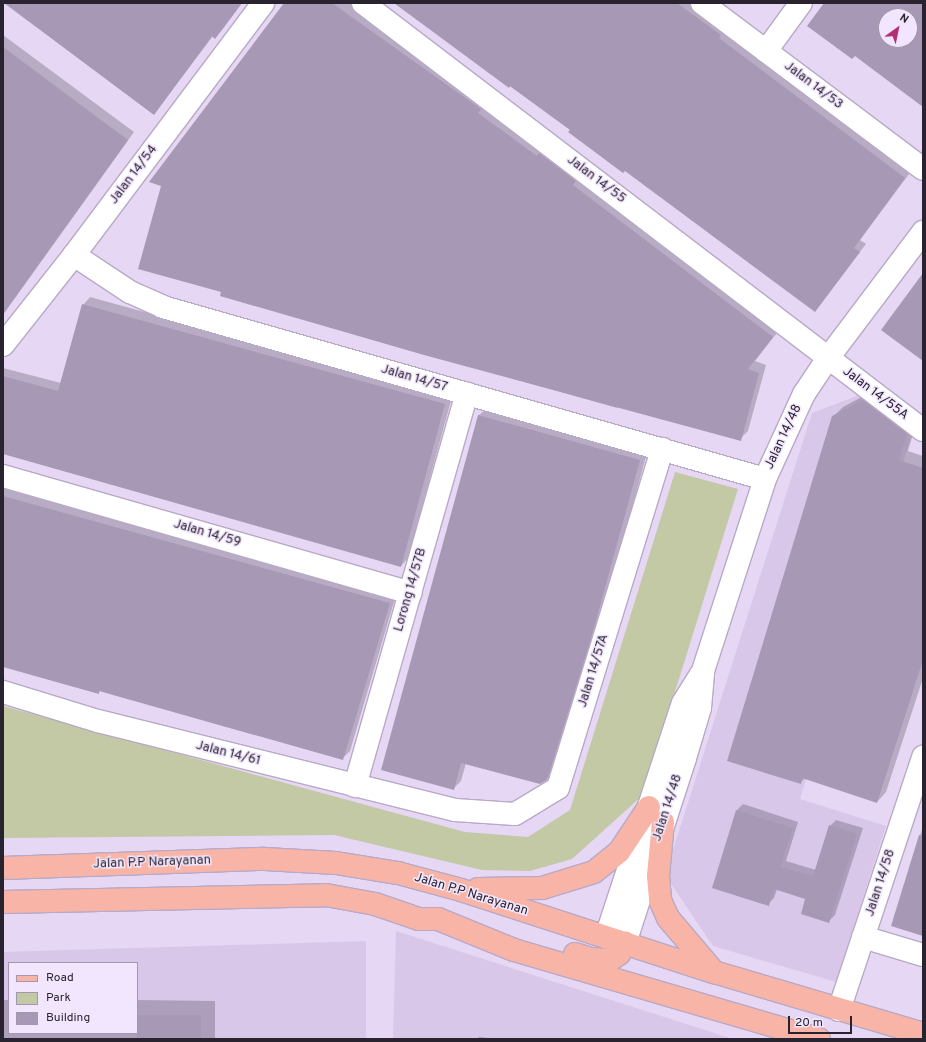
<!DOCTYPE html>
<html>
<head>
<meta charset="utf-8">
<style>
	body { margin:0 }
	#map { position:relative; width:926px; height:1042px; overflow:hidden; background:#e6d7f5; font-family:Overpass,sans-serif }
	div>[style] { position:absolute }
	.built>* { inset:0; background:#d9c7ea }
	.green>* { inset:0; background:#c3c9a5 }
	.shadow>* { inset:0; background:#0003 }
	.building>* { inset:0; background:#a799b5; transform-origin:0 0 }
	.roads { filter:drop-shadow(1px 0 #b8a9c6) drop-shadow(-1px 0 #b8a9c6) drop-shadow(0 1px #b8a9c6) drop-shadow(0 -1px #b8a9c6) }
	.minor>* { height:22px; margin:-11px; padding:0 11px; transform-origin:11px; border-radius:11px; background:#fff }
	.major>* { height:22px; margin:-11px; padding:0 11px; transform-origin:11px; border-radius:11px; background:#f8b5a7 }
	span { translate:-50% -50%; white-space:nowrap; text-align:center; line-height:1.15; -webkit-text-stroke:3px #f2e6fe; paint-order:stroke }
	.street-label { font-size:13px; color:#28232e }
	.frame { position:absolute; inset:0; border:4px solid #28232e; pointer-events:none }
	.legend { position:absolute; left:8px; top:962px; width:130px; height:72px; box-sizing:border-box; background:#f2e6fe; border:1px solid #a198ab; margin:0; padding:5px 7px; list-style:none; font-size:12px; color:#28232e }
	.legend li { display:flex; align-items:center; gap:8px; height:20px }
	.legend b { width:20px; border:1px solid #a198ab }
	.north { position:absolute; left:878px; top:8px; width:40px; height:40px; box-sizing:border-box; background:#f2e6fe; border:1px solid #a198ab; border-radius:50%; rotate:33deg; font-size:11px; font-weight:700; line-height:16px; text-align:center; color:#28232e }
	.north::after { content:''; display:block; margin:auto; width:14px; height:18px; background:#b33079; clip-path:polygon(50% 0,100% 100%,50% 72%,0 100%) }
	.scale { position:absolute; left:788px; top:1016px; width:64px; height:18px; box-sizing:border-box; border:2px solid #28232e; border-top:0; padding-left:5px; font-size:12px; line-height:14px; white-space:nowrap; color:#28232e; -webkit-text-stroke:3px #f2e6fe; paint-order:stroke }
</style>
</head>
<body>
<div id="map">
	<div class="built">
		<i style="clip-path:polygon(862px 394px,914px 427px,800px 799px,886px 826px,836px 982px,713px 946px,665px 875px,812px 413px)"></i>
		<i style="clip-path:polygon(396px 931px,733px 1039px,393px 1039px)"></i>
		<i style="clip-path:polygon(evenodd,366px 941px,366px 1039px,3px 1039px,3px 952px,366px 941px,9px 963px,137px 963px,137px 1033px,9px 1033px,9px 963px)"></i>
	</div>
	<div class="green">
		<i style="clip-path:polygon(675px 472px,738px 489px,643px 795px,572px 859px,530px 871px,482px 870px,334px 835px,3px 838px,3px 706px,465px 832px,528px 837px,570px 810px)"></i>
	</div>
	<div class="shadow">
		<i style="clip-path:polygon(5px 3px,242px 3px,222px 30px,215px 37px,213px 36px,154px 114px)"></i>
		<i style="clip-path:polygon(285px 3px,350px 3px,780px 329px,755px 361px,766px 365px,748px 431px,740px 439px,619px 405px,617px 408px,221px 295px)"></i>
		<i style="clip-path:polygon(394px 3px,693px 3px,912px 170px,860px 240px,866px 244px,815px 311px,571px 130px)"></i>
		<i style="clip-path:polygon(3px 35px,134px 132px,3px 315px)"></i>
		<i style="clip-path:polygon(90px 297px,452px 397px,408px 558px,401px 566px,3px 453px,3px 368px,61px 383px,83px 305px)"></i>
		<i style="clip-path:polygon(873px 391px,916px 424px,908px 451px,923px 456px,923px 678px,886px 792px,877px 802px,805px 778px,800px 783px,833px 417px,843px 407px)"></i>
		<i style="clip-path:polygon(486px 409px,647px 453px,596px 637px,555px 771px,547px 779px,466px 763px,461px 781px,453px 789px,478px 416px)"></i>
		<i style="clip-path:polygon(3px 486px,396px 595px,350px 751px,342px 759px,101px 690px,98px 693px,3px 666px)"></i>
		<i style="clip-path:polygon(743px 804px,798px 822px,786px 861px,816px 870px,830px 826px,836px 820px,863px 828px,835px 915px,829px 921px,807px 898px,777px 889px,774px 898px,768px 904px,713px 887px,737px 810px)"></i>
		<i style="clip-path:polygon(923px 826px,923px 935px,892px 925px)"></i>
		<i style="clip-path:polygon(3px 1000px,9px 1000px,9px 1033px,137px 1033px,137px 1000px,215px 1001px,215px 1039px,3px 1039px)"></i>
		<i style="clip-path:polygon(479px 1037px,500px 1039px,477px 1039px)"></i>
	</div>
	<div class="building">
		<i style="clip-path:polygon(4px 3px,242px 3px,215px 39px,212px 36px,154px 115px)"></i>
		<i style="clip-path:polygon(284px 3px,332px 3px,481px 109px,478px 113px,537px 156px,539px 153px,576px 181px,573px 185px,773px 337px,748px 369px,759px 373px,741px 441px,424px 355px,220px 296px,221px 292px,138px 269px,161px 186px,149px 182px)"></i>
		<i style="clip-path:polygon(394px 3px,677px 3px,721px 35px,719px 38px,905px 178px,854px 248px,860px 252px,815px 312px,625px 171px,623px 173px,568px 132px,570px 130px,510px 86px,509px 88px)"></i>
		<i style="clip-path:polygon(evenodd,824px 3px,923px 3px,923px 107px,855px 56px,852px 59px,807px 26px,824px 3px,886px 16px,910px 16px,910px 40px,886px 40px,886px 16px)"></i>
		<i style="clip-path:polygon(3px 47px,128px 140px,3px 314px)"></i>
		<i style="clip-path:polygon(923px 273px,923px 361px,881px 330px)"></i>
		<i style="clip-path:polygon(82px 304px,445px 404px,401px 567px,3px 454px,3px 376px,58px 391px)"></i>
		<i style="clip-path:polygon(863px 400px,907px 433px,899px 460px,923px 468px,923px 660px,877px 803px,802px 778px,801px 784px,727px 761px,832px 416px)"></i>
		<i style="clip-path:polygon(478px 415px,640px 460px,589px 646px,547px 780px,540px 784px,461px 763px,454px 790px,381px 770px)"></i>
		<i style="clip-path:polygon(3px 496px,390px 603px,343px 760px,99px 691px,99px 694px,3px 667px)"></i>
		<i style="clip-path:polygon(736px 810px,793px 828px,780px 867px,813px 876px,829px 825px,857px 834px,829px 923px,801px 914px,805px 899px,774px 889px,769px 906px,712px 888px)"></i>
		<i style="clip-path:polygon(919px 835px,923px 836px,923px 936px,891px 926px)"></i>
		<i style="left:137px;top:1015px;width:64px;height:24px"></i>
	</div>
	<div class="roads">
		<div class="minor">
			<i style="left:363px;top:3px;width:704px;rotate:37.33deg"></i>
			<i style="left:702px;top:3px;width:276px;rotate:36.9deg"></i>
			<i style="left:766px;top:51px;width:59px;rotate:-53.9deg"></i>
			<i style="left:74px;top:255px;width:67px;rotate:33.5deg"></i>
			<i style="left:130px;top:292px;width:36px;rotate:24deg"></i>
			<i style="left:163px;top:307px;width:626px;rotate:15.95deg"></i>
			<i style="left:3px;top:345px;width:115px;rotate:-51.7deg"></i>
			<i style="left:74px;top:255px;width:315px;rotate:-53.1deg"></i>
			<i style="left:3px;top:476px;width:424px;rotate:16deg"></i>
			<i style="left:3px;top:692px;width:99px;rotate:17deg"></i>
			<i style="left:98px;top:721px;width:368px;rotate:14deg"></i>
			<i style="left:455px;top:810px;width:60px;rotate:3.8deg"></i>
			<i style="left:515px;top:814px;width:50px;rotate:-31.2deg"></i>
			<i style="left:558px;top:788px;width:355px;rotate:-72.9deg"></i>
			<i style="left:355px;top:786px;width:408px;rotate:-74.1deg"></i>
			<i style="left:606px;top:937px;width:246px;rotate:-71.8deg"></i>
			<i style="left:683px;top:703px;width:34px;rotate:-58deg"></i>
			<i style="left:863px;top:937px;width:63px;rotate:16.7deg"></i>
			<i style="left:625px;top:943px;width:194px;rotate:-72deg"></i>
			<i style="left:685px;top:758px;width:52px;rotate:-73.3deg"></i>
			<i style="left:700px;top:708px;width:37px;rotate:-85deg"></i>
			<i style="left:703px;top:671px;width:202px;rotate:-72.1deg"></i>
			<i style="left:765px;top:479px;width:94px;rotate:-65.4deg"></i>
			<i style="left:804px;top:394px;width:43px;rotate:-56.3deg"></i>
			<i style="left:828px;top:358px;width:158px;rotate:-53deg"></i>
			<i style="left:839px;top:1010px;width:267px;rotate:-71.6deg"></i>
		</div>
		<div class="major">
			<i style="left:663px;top:822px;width:54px;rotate:95.3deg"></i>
			<i style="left:658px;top:876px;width:24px;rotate:85deg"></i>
			<i style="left:660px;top:900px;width:20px;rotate:66deg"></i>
			<i style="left:668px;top:918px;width:71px;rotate:49.6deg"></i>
			<i style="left:3px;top:868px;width:262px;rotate:-2deg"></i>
			<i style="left:265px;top:859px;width:71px;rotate:3.2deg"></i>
			<i style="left:336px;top:863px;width:63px;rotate:9.2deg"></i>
			<i style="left:398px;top:873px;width:65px;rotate:15.1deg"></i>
			<i style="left:461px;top:890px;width:266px;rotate:18deg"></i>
			<i style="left:714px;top:972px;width:218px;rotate:16.5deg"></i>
			<i style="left:478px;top:889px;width:64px;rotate:-0.9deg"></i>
			<i style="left:542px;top:888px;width:54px;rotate:-17.1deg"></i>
			<i style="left:594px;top:872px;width:32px;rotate:-39deg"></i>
			<i style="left:619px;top:852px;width:54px;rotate:-56.3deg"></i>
			<i style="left:3px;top:902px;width:323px;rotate:-1.2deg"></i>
			<i style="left:326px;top:895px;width:50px;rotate:10.4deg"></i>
			<i style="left:375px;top:904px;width:46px;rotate:18.8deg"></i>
			<i style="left:419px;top:919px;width:19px"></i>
			<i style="left:438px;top:919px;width:82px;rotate:22.2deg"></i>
			<i style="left:514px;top:950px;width:318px;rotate:16.3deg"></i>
			<i style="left:575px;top:954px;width:17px;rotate:17deg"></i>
			<i style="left:591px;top:959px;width:19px;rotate:3deg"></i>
			<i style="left:610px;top:960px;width:11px;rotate:-34deg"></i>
			<i style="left:619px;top:954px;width:13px;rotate:-61deg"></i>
		</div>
	</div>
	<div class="street-label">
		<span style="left:813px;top:86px;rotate:37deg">Jalan 14/53</span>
		<span style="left:134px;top:175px;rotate:-53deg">Jalan 14/54</span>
		<span style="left:596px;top:180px;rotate:37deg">Jalan 14/55</span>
		<span style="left:414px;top:379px;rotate:16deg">Jalan 14/57</span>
		<span style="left:875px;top:394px;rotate:37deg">Jalan 14/55A</span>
		<span style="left:784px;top:437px;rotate:-65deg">Jalan 14/48</span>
		<span style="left:207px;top:534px;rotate:16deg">Jalan 14/59</span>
		<span style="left:411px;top:590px;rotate:-74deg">Lorong 14/57B</span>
		<span style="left:594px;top:671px;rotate:-73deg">Jalan 14/57A</span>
		<span style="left:228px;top:754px;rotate:14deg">Jalan 14/61</span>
		<span style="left:668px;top:808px;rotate:-72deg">Jalan 14/48</span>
		<span style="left:152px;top:863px;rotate:-2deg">Jalan P.P Narayanan</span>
		<span style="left:881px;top:883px;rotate:-72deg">Jalan 14/58</span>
		<span style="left:471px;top:895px;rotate:17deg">Jalan P.P Narayanan</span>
	</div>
	<div class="frame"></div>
	<ul class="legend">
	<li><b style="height:5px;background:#f8b5a7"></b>Road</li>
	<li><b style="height:11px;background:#c3c9a5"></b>Park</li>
	<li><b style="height:11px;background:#a799b5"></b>Building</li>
	</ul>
	<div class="north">N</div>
	<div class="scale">20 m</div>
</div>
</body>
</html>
